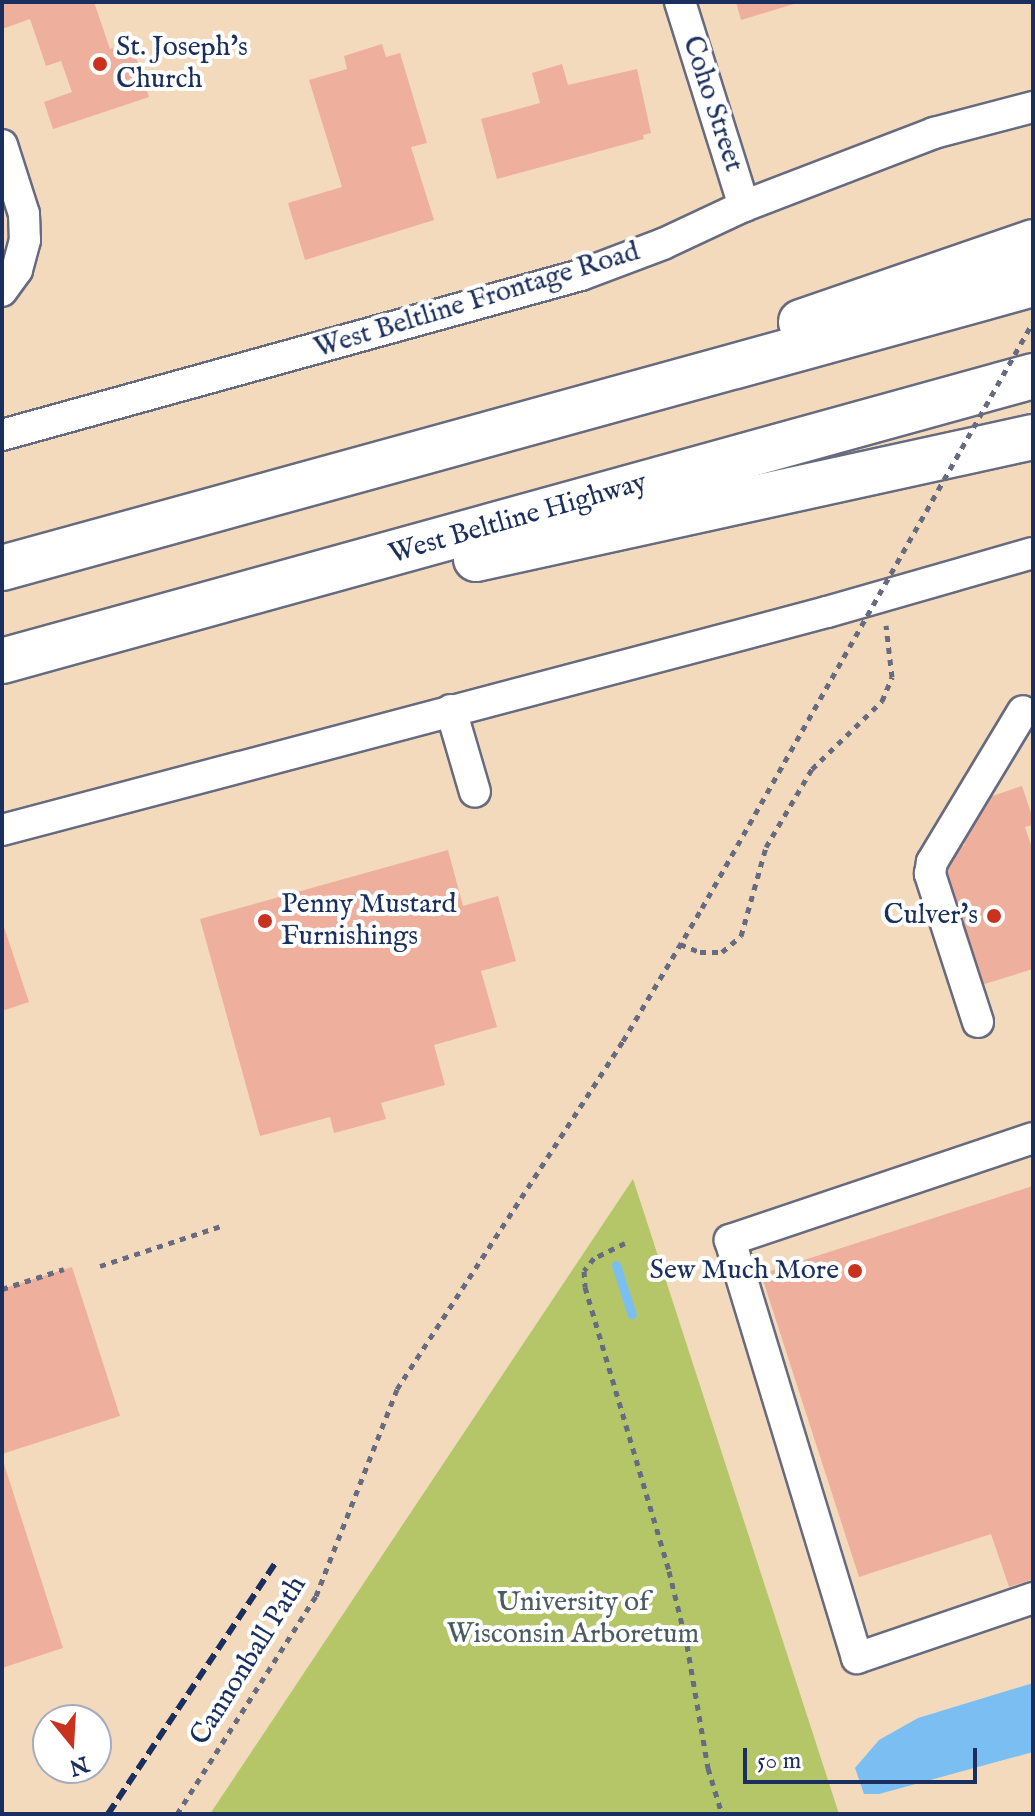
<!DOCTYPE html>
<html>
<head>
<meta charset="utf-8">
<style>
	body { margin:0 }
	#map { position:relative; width:1035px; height:1816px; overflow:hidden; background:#f3dabd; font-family:"IM FELL English",serif }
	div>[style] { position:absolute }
	.green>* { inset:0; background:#b5c669 }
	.water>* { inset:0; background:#7bbff2 }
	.stream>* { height:9px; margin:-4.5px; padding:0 4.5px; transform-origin:4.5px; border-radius:4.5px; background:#7bbff2 }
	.building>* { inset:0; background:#eeaf9c }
	.path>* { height:5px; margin-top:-2.5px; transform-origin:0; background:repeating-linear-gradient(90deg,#676b7f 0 6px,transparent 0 12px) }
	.roads { filter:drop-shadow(2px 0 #676b7f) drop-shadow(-2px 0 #676b7f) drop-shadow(0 2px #676b7f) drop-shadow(0 -2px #676b7f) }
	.minor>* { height:30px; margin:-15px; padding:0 15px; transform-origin:15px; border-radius:15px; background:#fff }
	.highway>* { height:44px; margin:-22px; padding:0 22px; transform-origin:22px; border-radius:22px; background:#fff }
	.rail>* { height:6px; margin-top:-3px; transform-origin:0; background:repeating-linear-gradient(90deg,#1b2f5e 0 12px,transparent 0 18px) }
	.path-bridge>* { height:5px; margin-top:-2.5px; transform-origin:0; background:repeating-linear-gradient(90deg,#676b7f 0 6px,transparent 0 12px) }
	.dots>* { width:22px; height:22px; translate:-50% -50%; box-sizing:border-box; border:4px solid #fff; border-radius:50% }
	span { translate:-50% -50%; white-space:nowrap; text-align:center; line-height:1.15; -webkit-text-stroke:8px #fff; paint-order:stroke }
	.poi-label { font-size:28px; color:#1b2f5e }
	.left { translate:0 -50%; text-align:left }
	.right { translate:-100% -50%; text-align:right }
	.street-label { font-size:28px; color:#1b2f5e }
	.park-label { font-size:28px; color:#495c61 }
	.frame { position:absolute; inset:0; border:4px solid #1b2f5e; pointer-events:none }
	.north { position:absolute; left:32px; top:1704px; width:80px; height:80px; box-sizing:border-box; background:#fff; border:2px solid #a4acbf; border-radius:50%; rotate:162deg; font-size:22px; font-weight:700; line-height:32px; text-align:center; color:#1b2f5e }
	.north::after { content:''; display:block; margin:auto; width:28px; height:36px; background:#c8321e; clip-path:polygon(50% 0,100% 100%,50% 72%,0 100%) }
	.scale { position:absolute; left:743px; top:1748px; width:234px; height:36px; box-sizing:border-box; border:4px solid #1b2f5e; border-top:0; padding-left:10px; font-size:24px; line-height:28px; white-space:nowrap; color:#1b2f5e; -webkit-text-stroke:6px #fff; paint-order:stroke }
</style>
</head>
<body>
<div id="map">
	<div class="green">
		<i style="clip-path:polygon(633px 1179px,839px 1814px,210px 1814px,511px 1362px)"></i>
	</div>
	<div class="water">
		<i style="clip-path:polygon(1033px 1683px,1033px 1752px,879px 1794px,864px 1794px,855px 1768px,879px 1740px,918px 1718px)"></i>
	</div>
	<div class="stream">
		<i style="left:616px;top:1265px;width:52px;rotate:72.3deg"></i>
	</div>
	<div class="building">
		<i style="clip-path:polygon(2px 2px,94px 2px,110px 49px,131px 42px,149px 97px,53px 129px,44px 102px,72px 92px,61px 61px,46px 66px,30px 19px,2px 29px)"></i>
		<i style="clip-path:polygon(736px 2px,797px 2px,797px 3px,741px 20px)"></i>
		<i style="clip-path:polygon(382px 44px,386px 57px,400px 53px,427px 143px,411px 147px,434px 220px,305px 260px,288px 203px,342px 187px,309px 80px,347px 69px,344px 56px)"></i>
		<i style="clip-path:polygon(562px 64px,568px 85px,637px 69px,651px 133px,643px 135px,644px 139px,497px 179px,481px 119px,540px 103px,532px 73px)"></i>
		<i style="clip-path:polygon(1022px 786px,1033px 819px,1033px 825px,1025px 827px,1033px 851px,1033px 969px,978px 986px,938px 864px,947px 850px,965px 845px,958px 826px,976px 820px,975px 802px)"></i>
		<i style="clip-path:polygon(448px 850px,463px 906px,498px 896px,516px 961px,481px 971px,497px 1027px,434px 1045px,445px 1085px,381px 1103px,386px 1119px,334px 1133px,330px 1117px,260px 1136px,200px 919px)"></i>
		<i style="clip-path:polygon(2px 921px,29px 1002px,2px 1011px)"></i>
		<i style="clip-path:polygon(1033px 1186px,1033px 1579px,1009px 1587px,991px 1534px,859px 1577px,761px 1274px)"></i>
		<i style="clip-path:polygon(72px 1267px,120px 1416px,2px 1454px,2px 1289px)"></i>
		<i style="clip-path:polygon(3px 1461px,63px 1648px,2px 1668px,2px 1462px)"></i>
	</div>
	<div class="path">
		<i style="left:680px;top:944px;width:22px;rotate:22deg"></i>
		<i style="left:700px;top:952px;width:22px"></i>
		<i style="left:722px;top:952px;width:25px;rotate:-40deg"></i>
		<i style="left:741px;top:936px;width:92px;rotate:-74.3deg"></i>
		<i style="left:766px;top:847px;width:91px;rotate:-59.5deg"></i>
		<i style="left:812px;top:769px;width:98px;rotate:-44.2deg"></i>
		<i style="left:882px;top:701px;width:26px;rotate:-67deg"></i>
		<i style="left:892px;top:677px;width:52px;rotate:-96.6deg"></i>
		<i style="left:625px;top:1243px;width:34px;rotate:154deg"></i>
		<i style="left:594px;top:1258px;width:16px;rotate:128deg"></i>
		<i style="left:584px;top:1271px;width:16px;rotate:86deg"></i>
		<i style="left:585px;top:1287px;width:296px;rotate:73.5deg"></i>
		<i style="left:669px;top:1571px;width:76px;rotate:76.3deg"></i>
		<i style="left:687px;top:1645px;width:125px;rotate:80.3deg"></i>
		<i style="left:708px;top:1768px;width:48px;rotate:73.1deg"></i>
		<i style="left:100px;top:1266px;width:131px;rotate:-18.3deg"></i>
		<i style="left:2px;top:1289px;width:65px;rotate:-17.9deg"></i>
		<i style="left:177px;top:1814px;width:259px;rotate:-57.5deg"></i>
		<i style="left:316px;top:1596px;width:222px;rotate:-68.6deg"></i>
		<i style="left:397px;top:1389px;width:415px;rotate:-57deg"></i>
		<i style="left:623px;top:1041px;width:155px;rotate:-59.3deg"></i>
	</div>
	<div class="roads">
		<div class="minor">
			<i style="left:680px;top:2px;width:214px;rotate:72.6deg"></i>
			<i style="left:2px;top:145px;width:72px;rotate:72.3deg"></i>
			<i style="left:24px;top:214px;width:26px;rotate:88deg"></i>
			<i style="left:25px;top:240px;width:31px;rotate:105deg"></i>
			<i style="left:17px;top:270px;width:26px;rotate:126deg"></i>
			<i style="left:2px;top:435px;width:601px;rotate:-15.45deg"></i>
			<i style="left:581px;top:275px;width:88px;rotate:-20.7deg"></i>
			<i style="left:663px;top:244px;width:89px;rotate:-25.1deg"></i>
			<i style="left:744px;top:206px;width:204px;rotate:-21deg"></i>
			<i style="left:934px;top:133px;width:102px;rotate:-14.7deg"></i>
			<i style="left:451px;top:710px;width:85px;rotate:73.7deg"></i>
			<i style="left:2px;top:830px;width:853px;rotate:-14.8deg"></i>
			<i style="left:827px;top:612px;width:214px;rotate:-16deg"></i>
			<i style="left:978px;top:1022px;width:156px;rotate:-108deg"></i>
			<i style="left:930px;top:874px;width:12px;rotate:-81deg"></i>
			<i style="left:932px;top:862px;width:176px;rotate:-58.9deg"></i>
			<i style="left:1033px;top:1138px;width:320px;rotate:161.4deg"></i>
			<i style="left:730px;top:1240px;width:437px;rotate:73.1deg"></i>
			<i style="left:857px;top:1658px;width:186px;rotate:-18.8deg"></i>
		</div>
		<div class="highway">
			<i style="left:801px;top:322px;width:245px;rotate:-19deg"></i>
			<i style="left:476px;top:559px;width:570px;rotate:-12.35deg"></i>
			<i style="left:2px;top:568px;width:1069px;rotate:-15.4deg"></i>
			<i style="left:2px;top:661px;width:1070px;rotate:-15.45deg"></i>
		</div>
	</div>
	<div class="rail">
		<i style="left:108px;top:1814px;width:303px;rotate:-56.3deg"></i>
	</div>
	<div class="path-bridge">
		<i style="left:702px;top:908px;width:673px;rotate:-60.54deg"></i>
	</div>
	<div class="dots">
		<i style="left:100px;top:64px;background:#c8321e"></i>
		<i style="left:994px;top:916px;background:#c8321e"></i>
		<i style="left:265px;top:921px;background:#c8321e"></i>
		<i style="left:855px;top:1271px;background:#c8321e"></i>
	</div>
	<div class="poi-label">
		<span class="left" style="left:116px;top:64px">St. Joseph's<br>Church</span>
		<span class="left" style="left:281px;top:921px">Penny Mustard<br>Furnishings</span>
		<span class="right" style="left:978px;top:916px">Culver's</span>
		<span class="right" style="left:839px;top:1271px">Sew Much More</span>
	</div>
	<div class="street-label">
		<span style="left:712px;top:104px;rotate:72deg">Coho Street</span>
		<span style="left:477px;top:301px;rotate:-17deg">West Beltline Frontage Road</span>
		<span style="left:518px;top:519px;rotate:-16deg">West Beltline Highway</span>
		<span style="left:249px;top:1661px;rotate:-58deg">Cannonball Path</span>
	</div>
	<div class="park-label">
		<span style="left:573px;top:1619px">University of<br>Wisconsin Arboretum</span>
	</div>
	<div class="frame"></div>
	<div class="north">N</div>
	<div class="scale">50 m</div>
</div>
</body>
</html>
